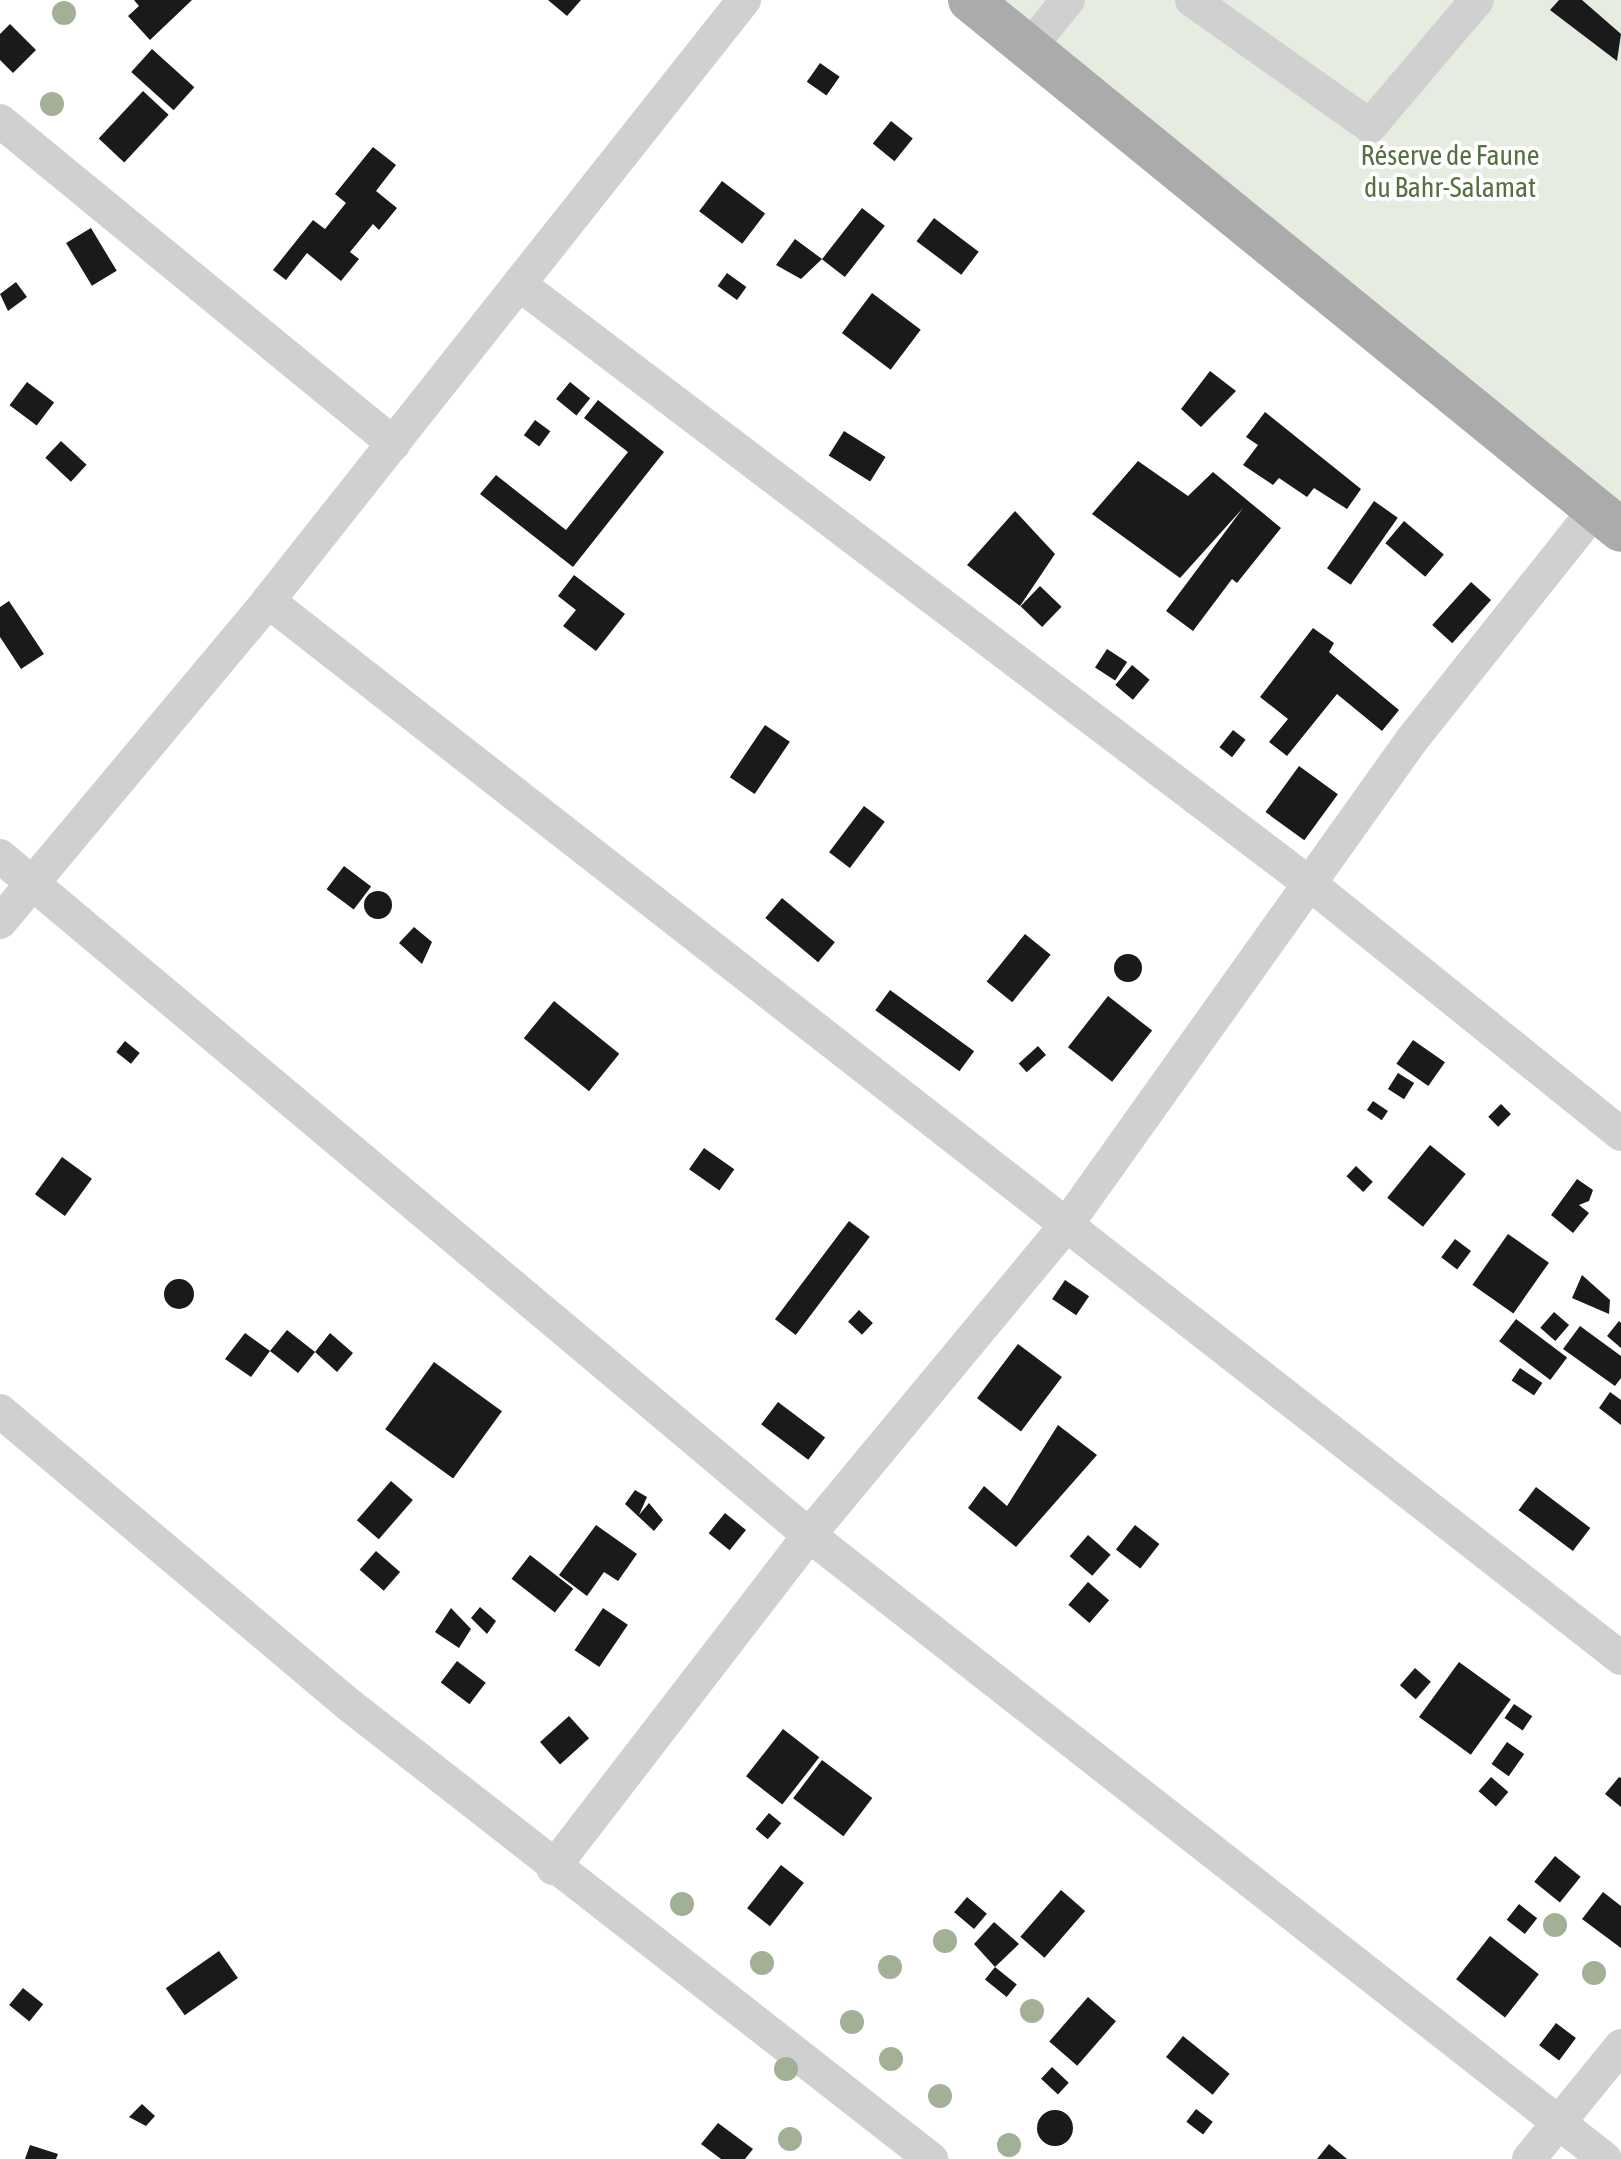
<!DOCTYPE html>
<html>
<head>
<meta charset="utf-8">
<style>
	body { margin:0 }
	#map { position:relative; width:1621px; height:2159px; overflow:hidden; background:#fff; font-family:"Asap Condensed",sans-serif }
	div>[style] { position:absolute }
	.green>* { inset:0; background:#e6ecdf }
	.building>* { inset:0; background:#1a1a1a; transform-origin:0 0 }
	.round { border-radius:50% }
	.street>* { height:34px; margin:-17px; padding:0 17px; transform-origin:17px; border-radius:17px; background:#d0d0d0 }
	.primary>* { height:44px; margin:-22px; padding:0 22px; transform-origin:22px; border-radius:22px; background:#ababab }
	.trees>* { width:24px; height:24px; margin:-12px; border-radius:50%; background:#a2b095 }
	span { translate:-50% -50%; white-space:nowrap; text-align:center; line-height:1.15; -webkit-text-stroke:8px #fff; paint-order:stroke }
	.park-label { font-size:28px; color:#56703f }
</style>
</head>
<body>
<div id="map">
	<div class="green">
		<i style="clip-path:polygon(968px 0,1621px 0,1621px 530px)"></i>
	</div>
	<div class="building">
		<i style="clip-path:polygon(134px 0,192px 0,150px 40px,128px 16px,139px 6px)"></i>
		<i style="clip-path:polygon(548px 0,581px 0,567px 16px)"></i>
		<i style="clip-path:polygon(1559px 0,1582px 0,1621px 34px,1617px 61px,1550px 10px)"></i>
		<i style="clip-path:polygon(10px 24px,36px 50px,13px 73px,0 60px,0 34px)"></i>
		<i style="left:152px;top:49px;width:57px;height:31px;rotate:42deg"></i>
		<i style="left:820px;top:63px;width:24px;height:23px;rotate:35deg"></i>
		<i style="left:143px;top:91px;width:35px;height:65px;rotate:43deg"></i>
		<i style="left:891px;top:121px;width:28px;height:29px;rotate:39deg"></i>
		<i style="clip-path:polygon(373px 147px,396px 165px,376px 191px,397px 208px,379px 230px,373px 224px,350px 252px,359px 259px,341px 281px,307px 253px,286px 280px,273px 270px,313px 220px,325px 229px,346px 203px,335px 194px)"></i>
		<i style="left:722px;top:181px;width:54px;height:38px;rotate:37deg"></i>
		<i style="left:862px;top:208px;width:29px;height:65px;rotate:38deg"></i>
		<i style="left:934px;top:218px;width:56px;height:29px;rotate:37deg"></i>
		<i style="left:91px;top:228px;width:50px;height:29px;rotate:59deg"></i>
		<i style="clip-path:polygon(795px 239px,822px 259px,801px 279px,776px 265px)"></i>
		<i style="left:727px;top:273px;width:24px;height:16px;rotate:36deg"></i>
		<i style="clip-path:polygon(16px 282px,27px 297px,8px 311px,0 294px)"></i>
		<i style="left:872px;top:293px;width:61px;height:50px;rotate:37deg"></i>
		<i style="clip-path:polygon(1210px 371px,1236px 391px,1201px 427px,1181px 409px)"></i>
		<i style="left:27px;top:382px;width:34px;height:29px;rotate:37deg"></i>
		<i style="left:570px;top:382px;width:26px;height:22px;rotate:39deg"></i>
		<i style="clip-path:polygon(598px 400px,664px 452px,573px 567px,480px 494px,496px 475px,566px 530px,628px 452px,584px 418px)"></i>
		<i style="clip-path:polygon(1265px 412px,1361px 489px,1347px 509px,1314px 488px,1307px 497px,1279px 478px,1273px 485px,1243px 465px,1258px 445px,1246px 437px)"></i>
		<i style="left:535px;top:420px;width:19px;height:19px;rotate:36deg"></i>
		<i style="left:844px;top:431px;width:49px;height:29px;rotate:32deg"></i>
		<i style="left:61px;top:441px;width:35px;height:23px;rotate:43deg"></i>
		<i style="clip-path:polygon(1138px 461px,1188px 496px,1213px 472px,1281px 528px,1237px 583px,1232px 579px,1193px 631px,1166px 611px,1243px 508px,1180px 578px,1092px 514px)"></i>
		<i style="left:1374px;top:501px;width:29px;height:82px;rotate:35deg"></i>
		<i style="clip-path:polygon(1015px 511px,1055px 554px,1020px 606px,967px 565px)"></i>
		<i style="left:1404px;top:521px;width:52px;height:29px;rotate:40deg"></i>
		<i style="clip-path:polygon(574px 575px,625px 614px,596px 651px,563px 626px,576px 610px,558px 596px)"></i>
		<i style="left:1471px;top:582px;width:27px;height:58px;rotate:42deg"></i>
		<i style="left:1040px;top:586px;width:30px;height:28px;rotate:44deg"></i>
		<i style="clip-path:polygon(9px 601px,44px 654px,21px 669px,0 637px,0 607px)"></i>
		<i style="clip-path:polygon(1313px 628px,1334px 643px,1329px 652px,1399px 710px,1382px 731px,1337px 694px,1287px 756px,1269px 742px,1288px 719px,1260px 697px)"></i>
		<i style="left:1107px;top:649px;width:24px;height:22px;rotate:33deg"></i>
		<i style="left:1132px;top:665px;width:23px;height:26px;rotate:40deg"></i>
		<i style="left:765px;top:725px;width:30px;height:63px;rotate:34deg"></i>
		<i style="left:1233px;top:730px;width:16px;height:22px;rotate:38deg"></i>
		<i style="left:1299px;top:766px;width:48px;height:57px;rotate:36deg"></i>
		<i style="left:864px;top:806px;width:26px;height:58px;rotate:37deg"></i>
		<i style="left:344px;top:866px;width:34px;height:29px;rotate:37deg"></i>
		<i class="round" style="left:364px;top:891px;width:28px;height:28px"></i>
		<i style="left:782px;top:898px;width:69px;height:26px;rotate:40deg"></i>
		<i style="clip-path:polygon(414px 927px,432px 942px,422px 964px,399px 943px)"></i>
		<i style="left:1025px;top:934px;width:33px;height:61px;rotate:39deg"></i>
		<i class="round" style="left:1114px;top:954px;width:28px;height:28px"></i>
		<i style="left:890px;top:990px;width:104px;height:25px;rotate:36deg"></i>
		<i style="left:1108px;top:996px;width:56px;height:65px;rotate:38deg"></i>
		<i style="left:554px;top:1001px;width:84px;height:48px;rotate:39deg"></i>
		<i style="left:1413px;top:1040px;width:39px;height:29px;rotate:35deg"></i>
		<i style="left:125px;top:1041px;width:19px;height:14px;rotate:39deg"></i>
		<i style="left:1038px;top:1046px;width:12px;height:26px;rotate:48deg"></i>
		<i style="left:1398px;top:1073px;width:19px;height:19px;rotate:32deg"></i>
		<i style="left:1373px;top:1101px;width:18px;height:11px;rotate:34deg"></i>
		<i style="left:1501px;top:1104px;width:14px;height:18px;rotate:45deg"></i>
		<i style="left:1430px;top:1145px;width:46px;height:68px;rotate:39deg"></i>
		<i style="left:704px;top:1148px;width:37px;height:26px;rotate:35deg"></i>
		<i style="left:62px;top:1157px;width:37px;height:46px;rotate:36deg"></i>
		<i style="left:1356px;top:1166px;width:23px;height:14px;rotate:43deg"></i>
		<i style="clip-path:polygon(1577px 1179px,1593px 1190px,1589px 1201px,1579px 1205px,1589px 1213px,1573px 1233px,1551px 1215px)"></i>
		<i style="left:849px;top:1221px;width:26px;height:123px;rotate:37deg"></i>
		<i style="left:1508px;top:1234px;width:50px;height:62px;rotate:35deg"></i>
		<i style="left:1455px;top:1239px;width:20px;height:23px;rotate:37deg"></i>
		<i style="clip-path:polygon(1582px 1275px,1610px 1300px,1609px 1314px,1572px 1298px)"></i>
		<i class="round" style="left:164px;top:1279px;width:30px;height:30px"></i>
		<i style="left:1065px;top:1280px;width:29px;height:23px;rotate:34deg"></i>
		<i style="left:859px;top:1310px;width:19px;height:16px;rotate:43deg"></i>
		<i style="left:1554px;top:1312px;width:20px;height:21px;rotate:41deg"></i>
		<i style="left:1516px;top:1319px;width:64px;height:28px;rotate:37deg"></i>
		<i style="clip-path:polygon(1619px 1321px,1621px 1323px,1621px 1348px,1607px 1336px)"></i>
		<i style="clip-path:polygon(1580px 1326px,1621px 1356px,1621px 1378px,1615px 1386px,1563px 1349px)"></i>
		<i style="clip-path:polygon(287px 1330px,315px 1352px,330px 1333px,353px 1353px,337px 1372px,315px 1352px,298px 1373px,270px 1351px,251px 1377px,225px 1359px,245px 1333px,270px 1351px)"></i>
		<i style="left:1018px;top:1344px;width:55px;height:68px;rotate:37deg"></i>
		<i style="left:434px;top:1362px;width:84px;height:83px;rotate:36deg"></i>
		<i style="left:1520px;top:1368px;width:27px;height:15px;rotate:34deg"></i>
		<i style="clip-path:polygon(1610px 1392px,1621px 1400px,1621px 1425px,1599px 1408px)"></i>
		<i style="left:778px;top:1402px;width:59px;height:28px;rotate:37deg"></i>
		<i style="clip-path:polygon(1058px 1425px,1097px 1455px,1016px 1547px,968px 1508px,984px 1486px,1007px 1506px)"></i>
		<i style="left:391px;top:1481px;width:29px;height:52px;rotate:41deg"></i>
		<i style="left:1536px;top:1487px;width:68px;height:29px;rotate:37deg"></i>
		<i style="clip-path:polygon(635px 1490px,647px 1497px,639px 1515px,649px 1503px,663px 1520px,654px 1531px,625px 1504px)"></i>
		<i style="left:725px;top:1513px;width:27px;height:26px;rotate:39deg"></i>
		<i style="clip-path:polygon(596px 1525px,637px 1554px,618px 1581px,604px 1572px,587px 1596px,559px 1575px)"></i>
		<i style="left:1135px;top:1525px;width:31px;height:31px;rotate:38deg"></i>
		<i style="left:1088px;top:1535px;width:30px;height:28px;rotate:41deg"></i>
		<i style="left:376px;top:1551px;width:32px;height:25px;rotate:41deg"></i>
		<i style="left:530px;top:1555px;width:55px;height:30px;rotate:38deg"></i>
		<i style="left:1088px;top:1582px;width:28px;height:30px;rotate:41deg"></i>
		<i style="clip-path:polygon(480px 1607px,496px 1621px,487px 1634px,471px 1618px)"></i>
		<i style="clip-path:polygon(451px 1608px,471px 1629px,459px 1648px,435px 1632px)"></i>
		<i style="left:603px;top:1608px;width:30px;height:51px;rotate:34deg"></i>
		<i style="left:457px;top:1661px;width:36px;height:27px;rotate:37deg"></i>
		<i style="left:1459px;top:1662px;width:64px;height:68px;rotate:36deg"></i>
		<i style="left:1415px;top:1668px;width:21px;height:23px;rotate:41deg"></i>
		<i style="left:1514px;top:1704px;width:22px;height:17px;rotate:34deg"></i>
		<i style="left:569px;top:1716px;width:30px;height:39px;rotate:48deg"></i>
		<i style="left:783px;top:1729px;width:46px;height:60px;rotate:38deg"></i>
		<i style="left:1507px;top:1742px;width:21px;height:27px;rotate:35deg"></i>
		<i style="left:822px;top:1760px;width:63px;height:48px;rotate:37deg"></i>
		<i style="left:1491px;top:1777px;width:23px;height:19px;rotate:41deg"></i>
		<i style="clip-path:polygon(1619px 1777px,1621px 1778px,1621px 1807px,1605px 1794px)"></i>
		<i style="left:769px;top:1813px;width:16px;height:21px;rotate:40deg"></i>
		<i style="left:1555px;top:1856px;width:33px;height:33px;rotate:39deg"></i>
		<i style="left:781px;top:1865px;width:29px;height:55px;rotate:38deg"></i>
		<i style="left:1061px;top:1890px;width:32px;height:62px;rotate:41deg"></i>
		<i style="clip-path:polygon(1603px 1892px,1621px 1906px,1621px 1948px,1582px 1919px)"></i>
		<i style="left:967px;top:1897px;width:26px;height:20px;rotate:40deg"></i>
		<i style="left:1519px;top:1904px;width:23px;height:20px;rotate:38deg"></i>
		<i style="clip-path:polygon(994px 1922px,1019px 1944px,995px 1967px,974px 1944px)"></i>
		<i style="left:1490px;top:1936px;width:62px;height:55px;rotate:38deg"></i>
		<i style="left:219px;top:1951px;width:33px;height:65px;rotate:55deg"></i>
		<i style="left:995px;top:1967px;width:28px;height:16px;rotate:39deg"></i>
		<i style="left:23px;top:1988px;width:26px;height:22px;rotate:39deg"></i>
		<i style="left:1088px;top:1997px;width:37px;height:59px;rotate:41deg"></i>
		<i style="left:1556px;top:2023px;width:25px;height:28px;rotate:37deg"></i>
		<i style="left:1183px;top:2036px;width:60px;height:27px;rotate:39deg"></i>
		<i style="left:1052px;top:2067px;width:23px;height:16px;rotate:43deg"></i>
		<i style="clip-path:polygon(142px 2104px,155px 2116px,146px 2126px,129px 2117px)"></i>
		<i style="left:1196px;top:2109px;width:21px;height:16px;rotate:37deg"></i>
		<i class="round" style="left:1037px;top:2110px;width:36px;height:36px"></i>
		<i style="clip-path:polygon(718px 2123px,753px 2149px,745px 2159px,721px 2159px,701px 2144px)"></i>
		<i style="clip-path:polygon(1329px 2144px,1347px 2159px,1317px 2159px)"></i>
		<i style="clip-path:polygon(30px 2145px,58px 2154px,56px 2159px,25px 2159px)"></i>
	</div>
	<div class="street">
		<i style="left:1192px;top:0;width:218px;rotate:35.3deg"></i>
		<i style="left:1370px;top:126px;width:165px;rotate:-49.7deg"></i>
		<i style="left:1029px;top:48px;width:62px;rotate:-50.9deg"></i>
		<i style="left:0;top:121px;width:509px;rotate:39.34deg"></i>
		<i style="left:519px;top:284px;width:993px;rotate:37.18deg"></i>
		<i style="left:1310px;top:884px;width:399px;rotate:38.8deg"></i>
		<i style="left:268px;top:601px;width:1717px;rotate:38deg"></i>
		<i style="left:0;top:856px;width:1056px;rotate:40.01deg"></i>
		<i style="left:809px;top:1535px;width:1011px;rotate:38.09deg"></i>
		<i style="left:0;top:922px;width:418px;rotate:-50.1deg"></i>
		<i style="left:268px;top:601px;width:767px;rotate:-51.62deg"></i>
		<i style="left:0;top:1411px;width:455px;rotate:40.1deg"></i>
		<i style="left:348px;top:1704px;width:740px;rotate:37.97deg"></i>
		<i style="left:553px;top:1868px;width:420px;rotate:-52.4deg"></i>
		<i style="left:809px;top:1535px;width:404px;rotate:-50.3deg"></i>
		<i style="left:1067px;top:1224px;width:593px;rotate:-54.54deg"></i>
		<i style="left:1411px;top:741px;width:295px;rotate:-51.5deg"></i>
		<i style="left:1529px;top:2159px;width:146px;rotate:-50.8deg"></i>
	</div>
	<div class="primary">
		<i style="left:970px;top:0;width:839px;rotate:39.15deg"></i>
	</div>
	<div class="trees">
		<i style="left:64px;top:13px"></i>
		<i style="left:52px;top:104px"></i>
		<i style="left:682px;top:1904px"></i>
		<i style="left:1555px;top:1925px"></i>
		<i style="left:945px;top:1941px"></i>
		<i style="left:762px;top:1963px"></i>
		<i style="left:890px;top:1967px"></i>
		<i style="left:1594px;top:1973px"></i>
		<i style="left:1032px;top:2011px"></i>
		<i style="left:852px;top:2022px"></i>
		<i style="left:891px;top:2059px"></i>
		<i style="left:786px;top:2069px"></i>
		<i style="left:940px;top:2096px"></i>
		<i style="left:790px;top:2139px"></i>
		<i style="left:1009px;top:2145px"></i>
	</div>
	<div class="park-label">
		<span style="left:1450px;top:171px">Réserve de Faune<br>du Bahr-Salamat</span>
	</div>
</div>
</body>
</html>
